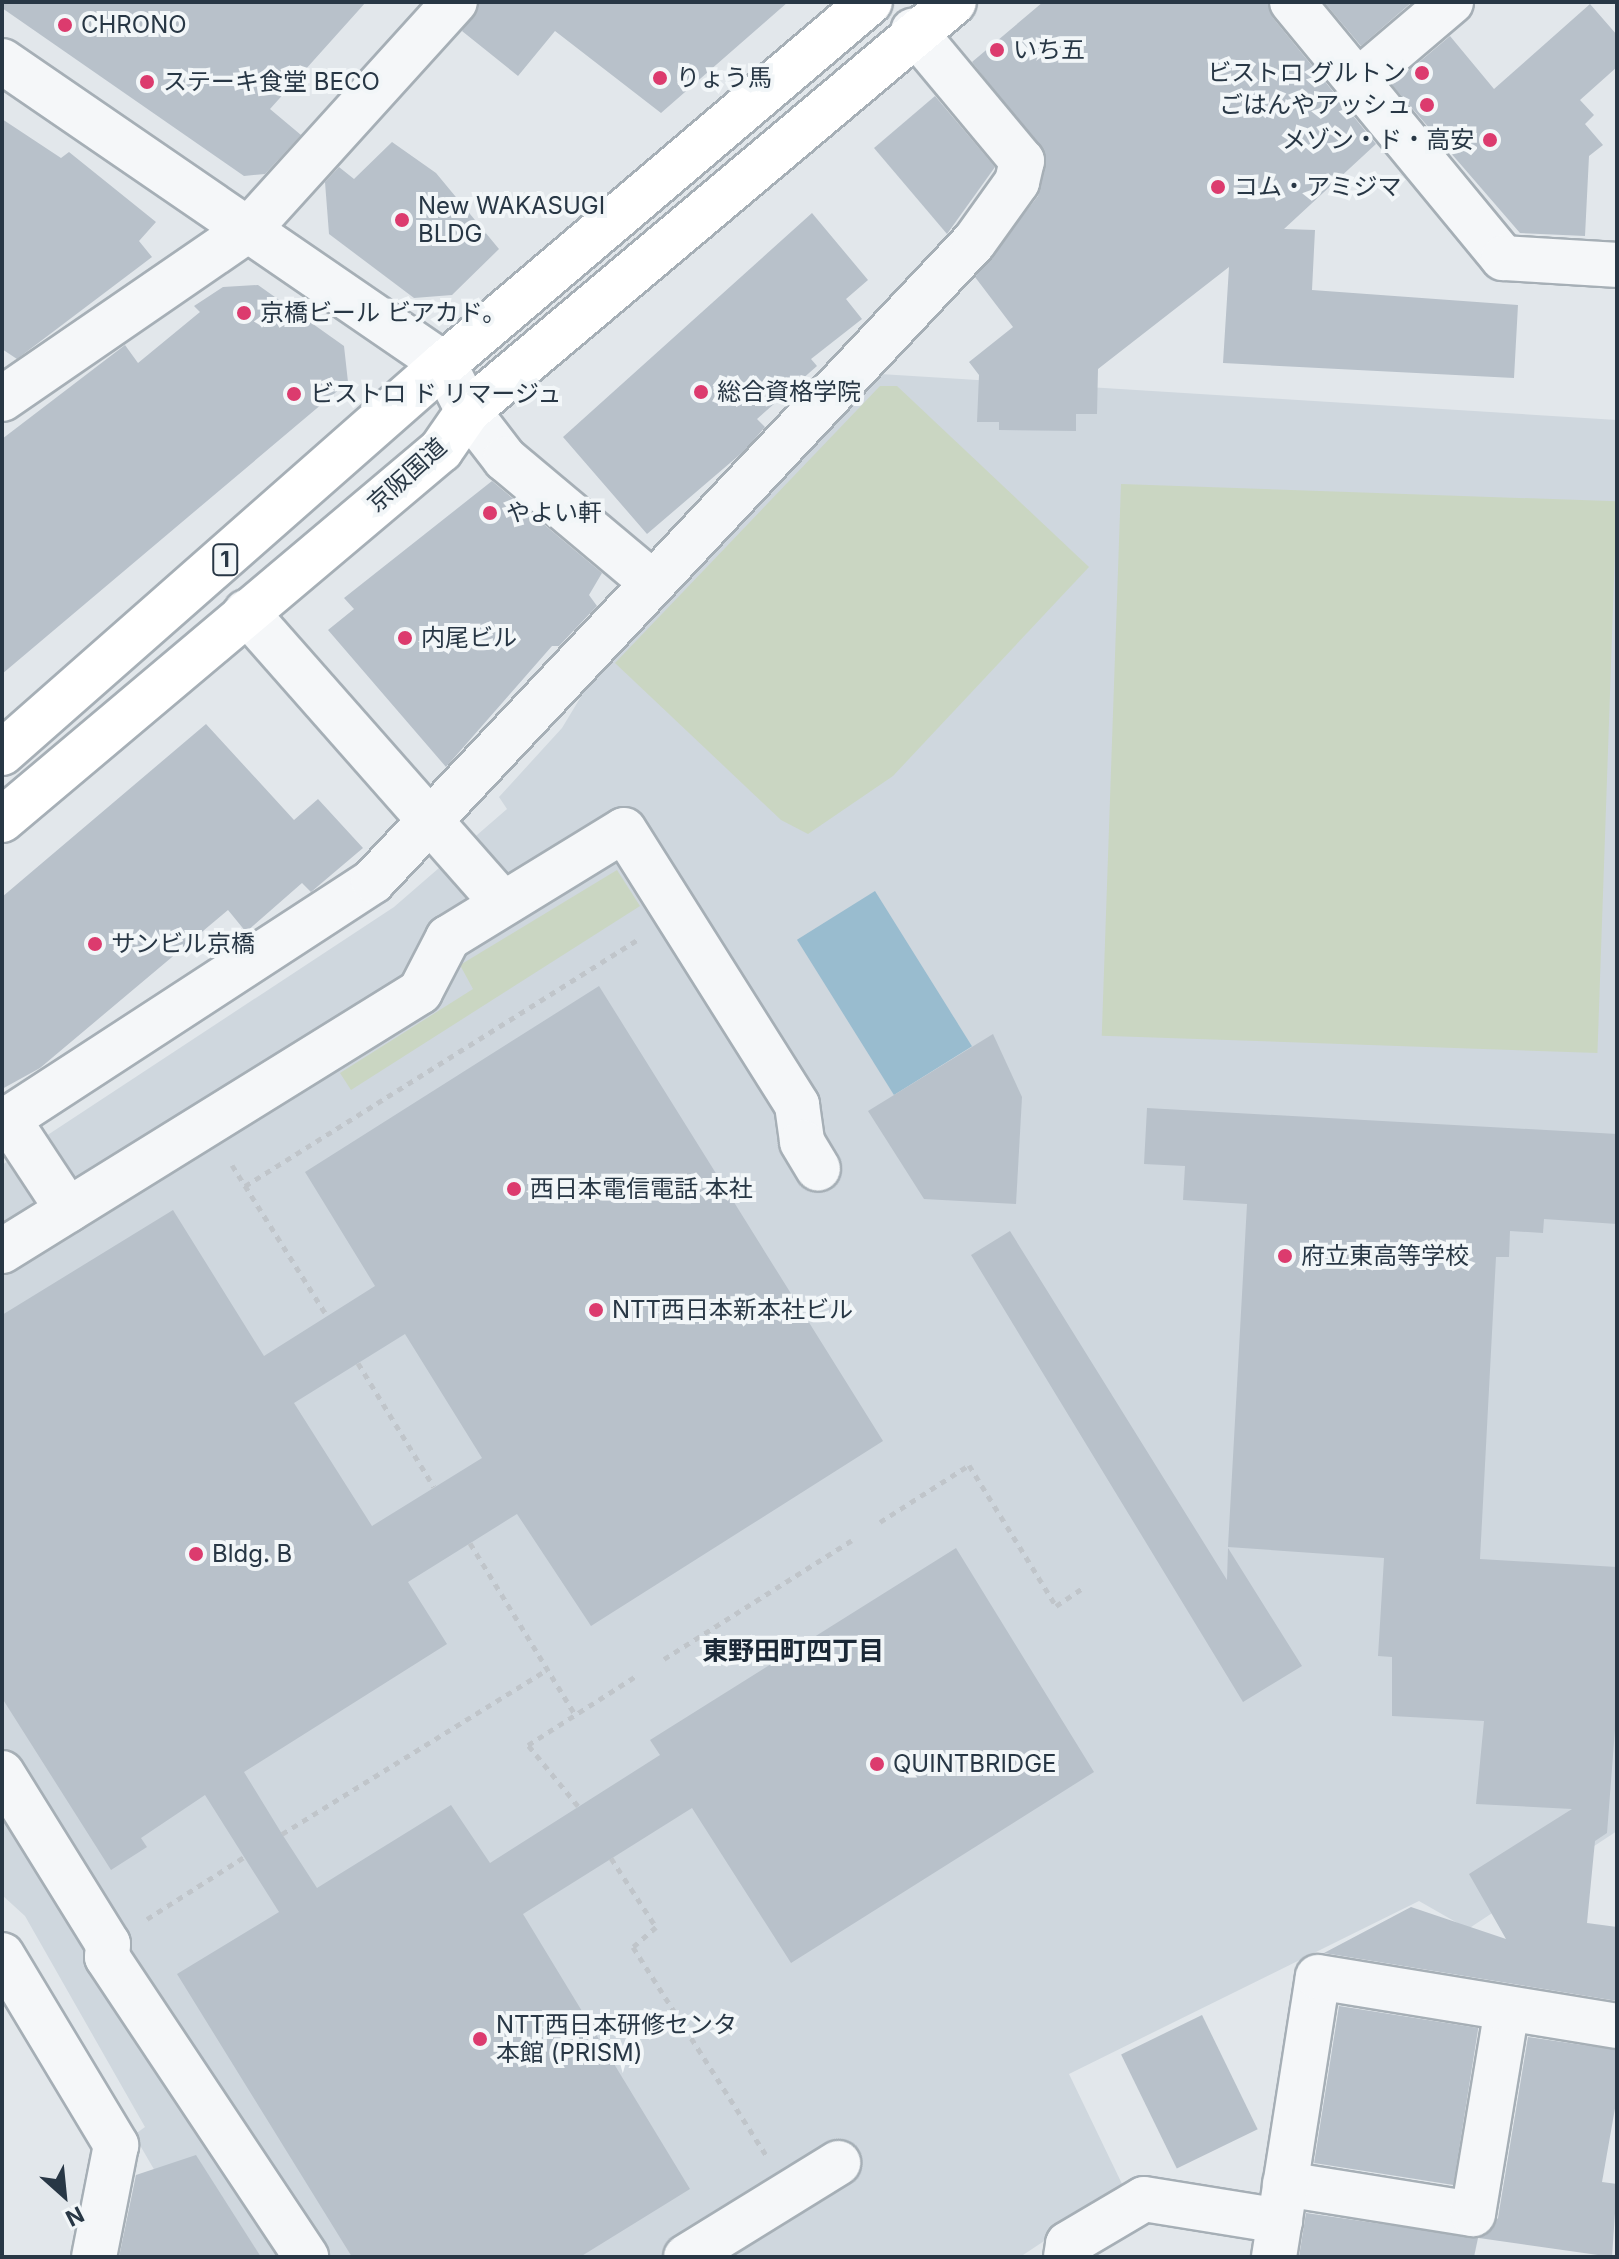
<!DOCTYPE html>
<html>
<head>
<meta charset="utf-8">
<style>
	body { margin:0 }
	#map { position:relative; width:1619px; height:2259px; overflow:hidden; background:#e2e7eb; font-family:Inter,"Noto Sans JP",sans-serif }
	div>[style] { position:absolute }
	.built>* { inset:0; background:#cfd7de }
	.green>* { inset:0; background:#cad6c2; transform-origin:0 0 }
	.water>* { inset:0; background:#99bccf; transform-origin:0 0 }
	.building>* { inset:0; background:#b8c1ca; transform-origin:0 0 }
	.path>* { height:5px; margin-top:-2.5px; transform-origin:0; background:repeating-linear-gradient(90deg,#c0c5ca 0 6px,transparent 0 12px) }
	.roads { filter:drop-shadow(2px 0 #a6afb6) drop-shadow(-2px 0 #a6afb6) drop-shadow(0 2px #a6afb6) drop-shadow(0 -2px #a6afb6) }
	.minor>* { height:44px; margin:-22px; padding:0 22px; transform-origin:22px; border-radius:22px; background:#f5f7f9 }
	.highway>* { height:44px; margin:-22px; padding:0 22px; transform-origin:22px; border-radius:22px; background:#fff }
	.dots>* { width:22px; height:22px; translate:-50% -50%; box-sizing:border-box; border:4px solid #f2f6f8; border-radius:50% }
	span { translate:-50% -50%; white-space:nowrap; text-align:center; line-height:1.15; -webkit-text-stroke:8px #f2f6f8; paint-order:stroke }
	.shield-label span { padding:2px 6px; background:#f2f6f8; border:2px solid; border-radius:6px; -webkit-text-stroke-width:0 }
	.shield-label { font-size:22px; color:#283745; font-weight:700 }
	.poi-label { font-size:24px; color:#283745 }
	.left { translate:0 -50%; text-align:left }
	.right { translate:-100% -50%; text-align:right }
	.street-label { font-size:24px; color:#283745 }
	.neighbourhood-label { font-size:26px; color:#1a2836; font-weight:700 }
	.frame { position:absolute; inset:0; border:4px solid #283745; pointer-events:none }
	.north { position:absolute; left:24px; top:2155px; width:80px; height:80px; -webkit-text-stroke:6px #f2f6f8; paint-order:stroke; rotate:153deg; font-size:22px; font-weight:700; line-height:32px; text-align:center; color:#283745 }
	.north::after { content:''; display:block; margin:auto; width:28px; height:36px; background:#283745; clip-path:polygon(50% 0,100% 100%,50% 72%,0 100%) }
</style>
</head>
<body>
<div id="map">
	<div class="built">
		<i style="clip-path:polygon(880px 374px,1617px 420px,1617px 1831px,1468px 1929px,1419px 1901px,1069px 2074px,1124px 2188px,1020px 2257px,205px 2257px,134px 2135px,145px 2127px,25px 1916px,2px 1895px,2px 1165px,394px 907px,507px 809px,499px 797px,562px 728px,591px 680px)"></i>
	</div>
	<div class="green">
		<i style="clip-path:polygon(880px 386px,897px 386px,1089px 567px,893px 776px,808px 834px,781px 820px,615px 663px)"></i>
		<i style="left:1121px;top:484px;width:496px;height:552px;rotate:2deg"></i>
		<i style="clip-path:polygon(617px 870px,640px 906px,351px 1090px,340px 1073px,473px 989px,460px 965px)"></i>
	</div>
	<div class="water">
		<i style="left:875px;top:891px;width:183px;height:92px;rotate:58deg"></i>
	</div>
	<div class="building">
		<i style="clip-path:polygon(2px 2px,366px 2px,270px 109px,301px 135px,265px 174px,244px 176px,2px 8px)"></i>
		<i style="clip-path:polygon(479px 2px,788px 2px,661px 113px,555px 31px,518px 76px,462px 31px)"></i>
		<i style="clip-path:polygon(1043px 2px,1268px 2px,1273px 18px,1376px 144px,1284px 229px,1315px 230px,1312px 290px,1518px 305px,1514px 378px,1223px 363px,1229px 267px,1098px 369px,1097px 414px,1076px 414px,1076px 431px,999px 430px,999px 422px,977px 422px,979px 375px,969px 362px,1013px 327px,975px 277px,1038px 196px,1046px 156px,972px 62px)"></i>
		<i style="clip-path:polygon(1324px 2px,1412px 2px,1361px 46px)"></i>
		<i style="clip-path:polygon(1590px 4px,1617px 35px,1617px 67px,1580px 100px,1594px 115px,1585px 124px,1603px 145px,1589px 156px,1585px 236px,1520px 233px,1392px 85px,1450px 36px,1494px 89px)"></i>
		<i style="clip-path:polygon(935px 96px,995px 167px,947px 234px,874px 148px)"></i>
		<i style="clip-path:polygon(2px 119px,61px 158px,69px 152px,156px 222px,139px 241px,152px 257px,17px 359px,2px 349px)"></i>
		<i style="clip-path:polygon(392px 142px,436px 173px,499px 249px,452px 295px,414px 298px,329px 234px,325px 182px,339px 167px,354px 179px)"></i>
		<i style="clip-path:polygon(812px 213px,868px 280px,846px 299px,862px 319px,811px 359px,817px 366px,757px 419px,765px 427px,744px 451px,647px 534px,563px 437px)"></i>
		<i style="clip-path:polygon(258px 285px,344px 346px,348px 382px,2px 674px,2px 439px,125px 345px,138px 363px,200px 312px,194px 306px,223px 287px)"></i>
		<i style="clip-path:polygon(492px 481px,602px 573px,589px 595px,597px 606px,559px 646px,552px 646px,446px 767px,328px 630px,354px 609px,344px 598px)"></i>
		<i style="clip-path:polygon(206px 724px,294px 820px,318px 799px,363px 848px,311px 892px,302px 883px,246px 932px,228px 910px,40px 1068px,2px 1089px,2px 897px)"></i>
		<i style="clip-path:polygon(evenodd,599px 986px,883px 1441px,591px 1626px,517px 1514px,408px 1582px,447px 1644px,244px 1772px,282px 1834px,317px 1888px,451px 1805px,490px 1863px,660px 1755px,650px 1740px,956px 1548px,1094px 1772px,791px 1963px,692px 1808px,523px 1914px,690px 2189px,580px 2257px,352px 2257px,177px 1974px,279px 1912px,205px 1795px,141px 1838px,147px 1847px,111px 1870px,2px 1698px,2px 1315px,173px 1210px,264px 1356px,375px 1286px,305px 1172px,599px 986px,405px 1334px,482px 1458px,372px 1526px,294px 1403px,405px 1334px)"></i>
		<i style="clip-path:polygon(993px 1034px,1022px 1097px,1016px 1204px,924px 1199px,868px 1111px)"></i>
		<i style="clip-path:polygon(1147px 1108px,1617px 1134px,1617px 1224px,1544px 1219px,1543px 1233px,1510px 1231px,1509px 1257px,1496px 1257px,1480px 1559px,1617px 1567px,1617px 1704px,1607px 1833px,1595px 1841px,1587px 1923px,1617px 1927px,1617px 2001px,1324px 1953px,1411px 1907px,1506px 1939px,1469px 1874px,1572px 1809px,1476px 1804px,1484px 1721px,1392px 1716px,1392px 1657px,1378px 1656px,1384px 1558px,1228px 1547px,1247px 1204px,1183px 1200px,1185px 1166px,1144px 1164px)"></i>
		<i style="clip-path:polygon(1010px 1231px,1227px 1580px,1228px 1548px,1302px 1666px,1243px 1702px,971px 1255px)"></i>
		<i style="left:1339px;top:2006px;width:141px;height:159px;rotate:9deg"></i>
		<i style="left:1202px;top:2015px;width:127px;height:90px;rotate:64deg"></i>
		<i style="clip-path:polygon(1528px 2037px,1617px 2050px,1617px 2097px,1602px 2182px,1617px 2184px,1612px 2257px,1479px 2238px,1498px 2218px)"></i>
		<i style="clip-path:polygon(196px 2155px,261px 2257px,119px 2257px,136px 2175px)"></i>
		<i style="clip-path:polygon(1306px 2213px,1478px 2238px,1474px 2257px,1299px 2257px)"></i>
	</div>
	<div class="path">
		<i style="left:232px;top:1165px;width:178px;rotate:57.8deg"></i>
		<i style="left:245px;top:1186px;width:463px;rotate:-32.1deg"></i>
		<i style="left:358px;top:1363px;width:145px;rotate:58.5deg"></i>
		<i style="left:880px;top:1522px;width:106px;rotate:-32.6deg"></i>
		<i style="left:969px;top:1465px;width:166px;rotate:58.3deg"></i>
		<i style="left:1056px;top:1606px;width:32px;rotate:-34deg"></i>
		<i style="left:470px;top:1543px;width:203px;rotate:58.5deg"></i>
		<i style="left:664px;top:1659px;width:222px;rotate:-32.3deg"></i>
		<i style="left:578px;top:1806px;width:79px;rotate:-129.3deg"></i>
		<i style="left:528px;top:1745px;width:128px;rotate:-32.6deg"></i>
		<i style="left:282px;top:1834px;width:312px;rotate:-31.8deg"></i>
		<i style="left:611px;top:1858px;width:82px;rotate:56.9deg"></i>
		<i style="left:656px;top:1927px;width:30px;rotate:139deg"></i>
		<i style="left:633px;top:1947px;width:247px;rotate:57.4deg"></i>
		<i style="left:147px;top:1919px;width:115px;rotate:-32.6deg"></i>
	</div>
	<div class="roads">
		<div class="minor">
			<i style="left:1292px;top:2px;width:332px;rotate:50.5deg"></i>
			<i style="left:1503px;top:258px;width:114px;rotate:3.5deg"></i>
			<i style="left:2px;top:61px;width:536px;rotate:34.43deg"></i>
			<i style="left:444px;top:364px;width:53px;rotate:62.9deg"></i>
			<i style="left:468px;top:411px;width:61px;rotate:52.4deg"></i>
			<i style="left:505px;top:459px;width:193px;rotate:40deg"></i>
			<i style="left:1358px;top:81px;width:122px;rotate:-40.3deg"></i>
			<i style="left:2px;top:399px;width:298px;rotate:-34.5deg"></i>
			<i style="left:248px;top:230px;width:308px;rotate:-47.8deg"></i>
			<i style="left:246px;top:612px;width:388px;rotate:48.6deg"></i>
			<i style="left:8px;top:1119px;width:109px;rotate:56.6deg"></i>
			<i style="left:2px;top:1123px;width:443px;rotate:-33.1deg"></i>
			<i style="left:373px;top:881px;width:877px;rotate:-46.76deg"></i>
			<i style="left:974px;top:242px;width:74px;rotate:-54.4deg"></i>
			<i style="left:1017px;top:182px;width:22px;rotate:-77deg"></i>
			<i style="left:1022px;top:161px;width:170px;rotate:-129.8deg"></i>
			<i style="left:2px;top:1251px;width:492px;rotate:-31.8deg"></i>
			<i style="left:420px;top:992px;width:61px;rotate:-62.6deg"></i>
			<i style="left:448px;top:938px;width:206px;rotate:-31.5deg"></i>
			<i style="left:624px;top:830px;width:325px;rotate:57.8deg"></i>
			<i style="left:797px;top:1105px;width:37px;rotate:82deg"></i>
			<i style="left:802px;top:1142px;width:31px;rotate:59deg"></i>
			<i style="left:2px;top:1773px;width:201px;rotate:58.2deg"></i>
			<i style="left:108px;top:1944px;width:13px;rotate:94deg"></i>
			<i style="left:107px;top:1957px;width:360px;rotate:56.4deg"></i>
			<i style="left:2px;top:1955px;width:222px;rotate:59deg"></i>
			<i style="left:116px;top:2145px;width:114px;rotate:101.1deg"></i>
			<i style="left:1285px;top:2184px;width:190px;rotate:9.1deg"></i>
			<i style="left:1473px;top:2214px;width:208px;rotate:-80.6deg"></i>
			<i style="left:686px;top:2257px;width:179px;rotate:-31.7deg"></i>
			<i style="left:1066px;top:2257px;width:13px;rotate:-81deg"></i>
			<i style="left:1068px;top:2244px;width:88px;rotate:-30.6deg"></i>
			<i style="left:1144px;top:2199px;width:138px;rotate:9.2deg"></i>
			<i style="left:1274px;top:2257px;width:283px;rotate:-81.1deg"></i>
			<i style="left:1318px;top:1977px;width:303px;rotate:9.3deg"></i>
		</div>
		<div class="highway">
			<i style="left:2px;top:753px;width:589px;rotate:-41.35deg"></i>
			<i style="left:444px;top:364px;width:559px;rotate:-40.36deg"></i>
			<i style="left:2px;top:820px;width:574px;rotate:-40.13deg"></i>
			<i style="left:441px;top:450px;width:47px;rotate:-55.3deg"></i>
			<i style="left:468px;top:411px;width:635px;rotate:-40.08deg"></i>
		</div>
	</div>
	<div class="dots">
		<i style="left:65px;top:25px;background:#dc3b6e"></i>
		<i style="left:997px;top:50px;background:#dc3b6e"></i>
		<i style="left:1422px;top:73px;background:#dc3b6e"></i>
		<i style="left:660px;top:78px;background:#dc3b6e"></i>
		<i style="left:147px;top:82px;background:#dc3b6e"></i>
		<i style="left:1427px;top:105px;background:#dc3b6e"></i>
		<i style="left:1490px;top:140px;background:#dc3b6e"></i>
		<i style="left:1218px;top:187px;background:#dc3b6e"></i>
		<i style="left:402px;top:220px;background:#dc3b6e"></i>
		<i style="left:244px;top:313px;background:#dc3b6e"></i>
		<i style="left:701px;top:392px;background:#dc3b6e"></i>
		<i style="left:294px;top:394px;background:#dc3b6e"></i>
		<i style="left:490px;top:513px;background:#dc3b6e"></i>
		<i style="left:405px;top:638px;background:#dc3b6e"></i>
		<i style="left:95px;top:944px;background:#dc3b6e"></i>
		<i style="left:514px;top:1189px;background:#dc3b6e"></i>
		<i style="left:1285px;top:1256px;background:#dc3b6e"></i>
		<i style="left:596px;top:1310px;background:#dc3b6e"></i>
		<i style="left:196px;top:1554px;background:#dc3b6e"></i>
		<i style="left:877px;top:1764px;background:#dc3b6e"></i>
		<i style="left:480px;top:2039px;background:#dc3b6e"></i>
	</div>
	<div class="shield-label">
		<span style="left:225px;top:560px">1</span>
	</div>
	<div class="poi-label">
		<span class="left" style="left:81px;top:25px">CHRONO</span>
		<span class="left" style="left:1013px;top:50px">いち五</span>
		<span class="right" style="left:1406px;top:73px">ビストロ グルトン</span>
		<span class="left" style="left:676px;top:78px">りょう馬</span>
		<span class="left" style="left:163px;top:82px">ステーキ食堂 BECO</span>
		<span class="right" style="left:1411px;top:105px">ごはんやアッシュ</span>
		<span class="right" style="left:1474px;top:140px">メゾン・ド・高安</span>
		<span class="left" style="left:1234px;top:187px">コム・アミジマ</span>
		<span class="left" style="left:418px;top:220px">New WAKASUGI<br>BLDG</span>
		<span class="left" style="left:260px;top:313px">京橋ビール ビアカド。</span>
		<span class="left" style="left:717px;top:392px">総合資格学院</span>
		<span class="left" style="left:310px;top:394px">ビストロ ド リマージュ</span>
		<span class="left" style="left:506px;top:513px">やよい軒</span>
		<span class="left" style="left:421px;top:638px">内尾ビル</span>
		<span class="left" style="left:111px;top:944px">サンビル京橋</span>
		<span class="left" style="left:530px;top:1189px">西日本電信電話 本社</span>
		<span class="left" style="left:1301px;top:1256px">府立東高等学校</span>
		<span class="left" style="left:612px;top:1310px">NTT西日本新本社ビル</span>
		<span class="left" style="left:212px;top:1554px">Bldg. B</span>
		<span class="left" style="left:893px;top:1764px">QUINTBRIDGE</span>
		<span class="left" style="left:496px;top:2039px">NTT西日本研修センタ<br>本館 (PRISM)</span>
	</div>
	<div class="street-label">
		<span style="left:407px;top:475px;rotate:-42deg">京阪国道</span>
	</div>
	<div class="neighbourhood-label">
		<span style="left:793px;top:1651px">東野田町四丁目</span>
	</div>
	<div class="frame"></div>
	<div class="north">N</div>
</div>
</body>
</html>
